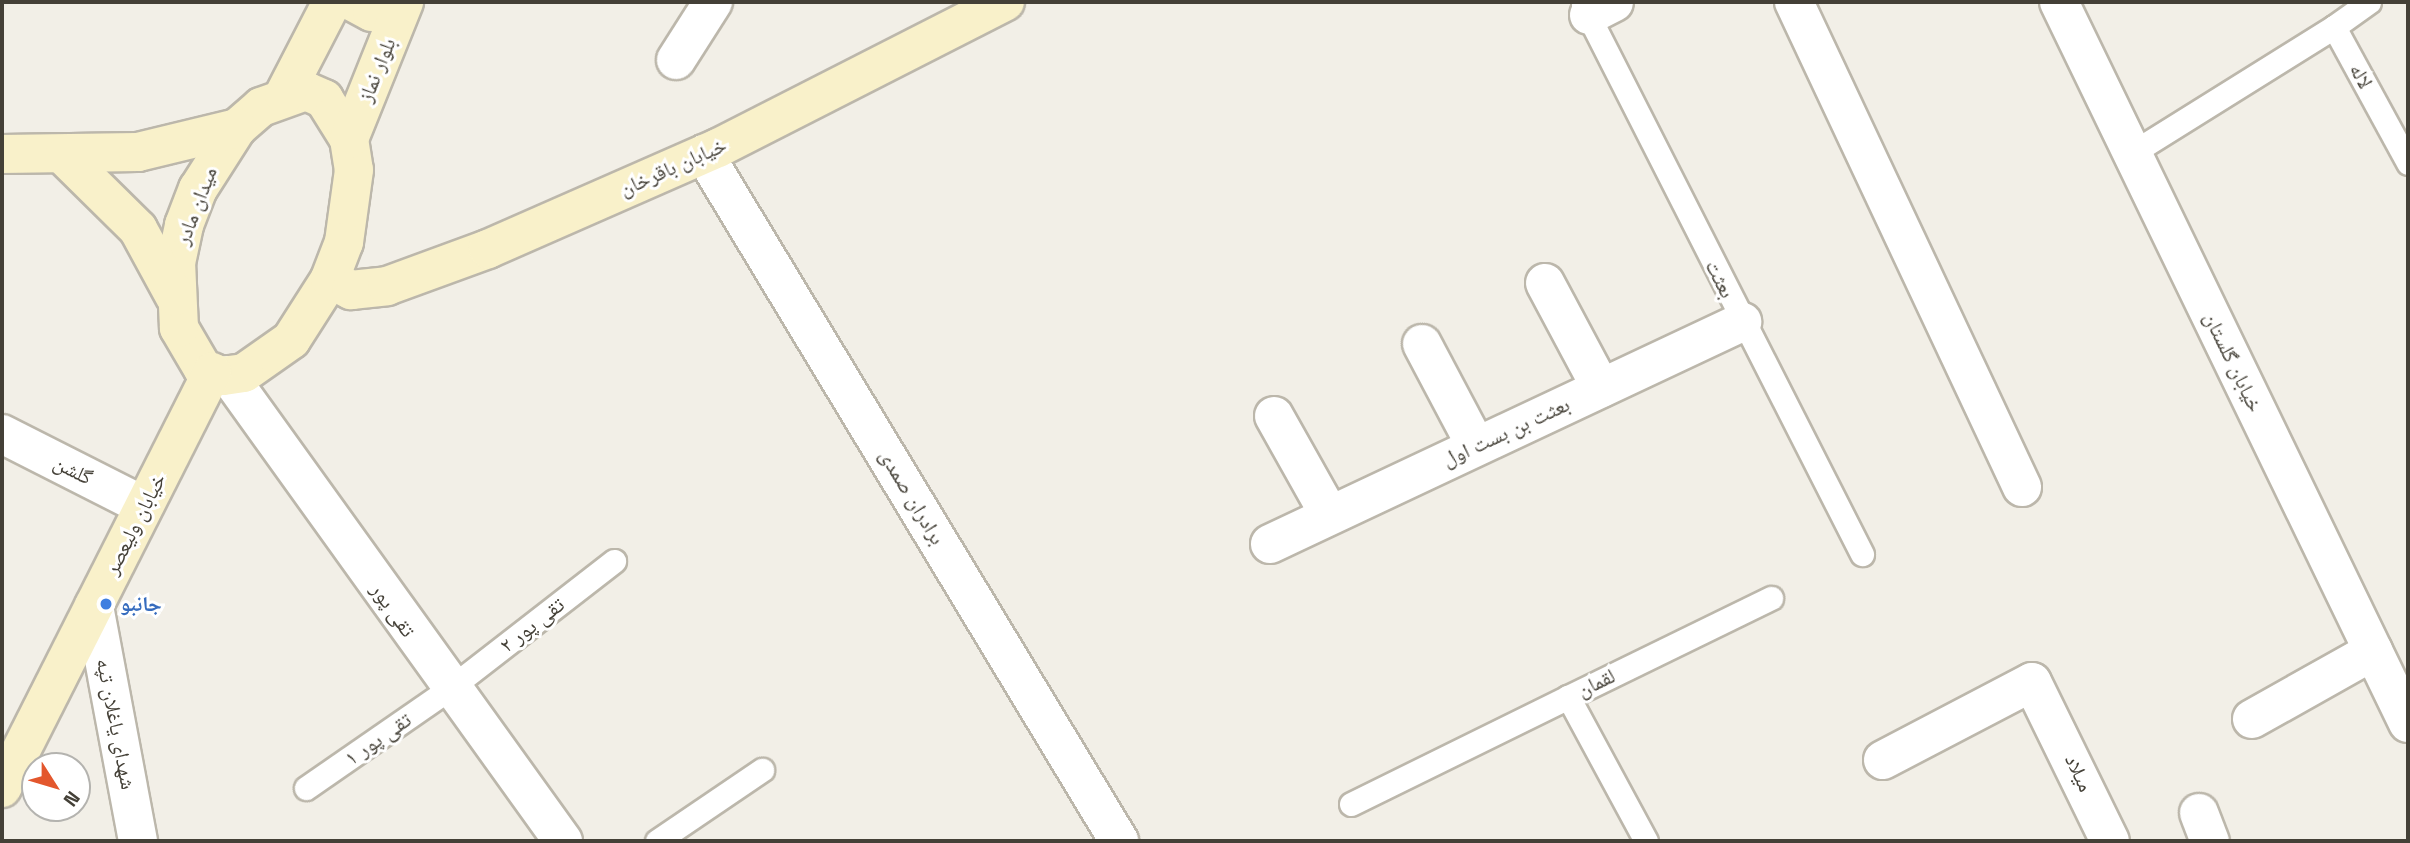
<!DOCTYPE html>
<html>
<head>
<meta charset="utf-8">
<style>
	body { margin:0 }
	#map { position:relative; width:2410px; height:843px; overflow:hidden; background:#f2efe7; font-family:"Space Grotesk","Noto Naskh Arabic",sans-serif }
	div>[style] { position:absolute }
	.roads { filter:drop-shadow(2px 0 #bcb7ab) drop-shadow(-2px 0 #bcb7ab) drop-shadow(0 2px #bcb7ab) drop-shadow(0 -2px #bcb7ab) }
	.lane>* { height:23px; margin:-11.5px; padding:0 11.5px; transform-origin:11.5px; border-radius:11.5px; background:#fff }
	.street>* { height:38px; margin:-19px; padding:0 19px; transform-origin:19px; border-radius:19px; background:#fff }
	.secondary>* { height:38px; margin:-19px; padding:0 19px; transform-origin:19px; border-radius:19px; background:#f9f1ca }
	.dots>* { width:19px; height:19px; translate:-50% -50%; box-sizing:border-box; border:4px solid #fff; border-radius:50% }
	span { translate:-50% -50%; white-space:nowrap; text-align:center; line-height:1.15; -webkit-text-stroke:6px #fff; paint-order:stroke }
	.street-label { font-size:21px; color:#444037 }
	.shop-label { font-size:21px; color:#366cbe; font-weight:700 }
	.left { translate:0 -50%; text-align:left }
	.frame { position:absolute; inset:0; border:4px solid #444037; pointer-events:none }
	.north { position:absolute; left:21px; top:752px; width:70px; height:70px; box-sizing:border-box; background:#fff; border:2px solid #b4b3af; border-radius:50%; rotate:127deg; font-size:19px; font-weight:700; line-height:28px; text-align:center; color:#444037 }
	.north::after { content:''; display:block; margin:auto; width:24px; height:32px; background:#e3572d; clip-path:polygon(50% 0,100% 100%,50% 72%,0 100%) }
</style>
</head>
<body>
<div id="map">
	<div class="roads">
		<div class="lane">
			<i style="left:2369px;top:2px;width:43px;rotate:144.5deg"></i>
			<i style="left:2334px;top:27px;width:155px;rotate:61.4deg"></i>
			<i style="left:1583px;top:5px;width:616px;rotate:63.06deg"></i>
			<i style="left:2132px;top:153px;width:238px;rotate:-32deg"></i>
			<i style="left:306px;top:788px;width:174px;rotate:-34.7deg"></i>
			<i style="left:449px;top:689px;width:209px;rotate:-37.8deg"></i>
			<i style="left:1351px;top:804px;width:242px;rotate:-26.2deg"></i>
			<i style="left:657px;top:841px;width:127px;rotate:-34.1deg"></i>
			<i style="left:1646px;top:841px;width:164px;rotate:-118.4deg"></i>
			<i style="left:1568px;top:697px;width:226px;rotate:-26deg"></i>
		</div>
		<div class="street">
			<i style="left:1794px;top:2px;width:536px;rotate:64.82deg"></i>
			<i style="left:2059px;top:2px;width:801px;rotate:64.17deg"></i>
			<i style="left:1589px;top:15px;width:28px;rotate:-27deg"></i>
			<i style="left:676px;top:60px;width:69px;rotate:-57.5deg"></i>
			<i style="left:704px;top:154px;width:803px;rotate:58.86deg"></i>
			<i style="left:1545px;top:283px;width:119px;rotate:61.9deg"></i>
			<i style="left:1422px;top:344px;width:115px;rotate:62.1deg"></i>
			<i style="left:228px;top:375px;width:574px;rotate:54.29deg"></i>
			<i style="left:1274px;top:416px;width:112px;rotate:60.7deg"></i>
			<i style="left:2px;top:434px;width:159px;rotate:26.9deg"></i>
			<i style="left:1270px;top:544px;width:522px;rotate:-25.19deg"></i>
			<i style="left:94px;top:606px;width:239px;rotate:79.4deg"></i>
			<i style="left:2252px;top:719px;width:139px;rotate:-29.3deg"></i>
			<i style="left:1883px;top:760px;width:168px;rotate:-27.6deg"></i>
			<i style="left:2032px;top:682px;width:177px;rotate:63.9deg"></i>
			<i style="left:2199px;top:813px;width:30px;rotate:69deg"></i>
		</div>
		<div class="secondary">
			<i style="left:353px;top:2px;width:21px;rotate:28deg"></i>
			<i style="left:372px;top:12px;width:23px;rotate:-25deg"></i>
			<i style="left:306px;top:91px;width:20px;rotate:24deg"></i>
			<i style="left:324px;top:99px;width:47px;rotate:58deg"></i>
			<i style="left:349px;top:139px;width:31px;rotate:81deg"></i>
			<i style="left:354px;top:170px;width:73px;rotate:97.9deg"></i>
			<i style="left:344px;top:242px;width:40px;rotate:111deg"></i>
			<i style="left:330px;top:279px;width:72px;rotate:122.6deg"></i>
			<i style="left:291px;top:340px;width:57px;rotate:144.9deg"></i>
			<i style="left:244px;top:373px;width:22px;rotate:172deg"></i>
			<i style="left:222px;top:376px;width:20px;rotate:-160deg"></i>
			<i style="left:203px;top:369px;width:48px;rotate:-120.3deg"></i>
			<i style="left:179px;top:328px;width:65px;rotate:-92.6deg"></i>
			<i style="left:176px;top:263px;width:39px;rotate:-78deg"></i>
			<i style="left:184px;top:225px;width:39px;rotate:-69deg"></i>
			<i style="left:198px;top:189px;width:72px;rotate:-57.4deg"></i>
			<i style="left:237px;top:128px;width:32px;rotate:-41deg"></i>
			<i style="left:261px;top:107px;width:48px;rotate:-19.6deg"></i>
			<i style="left:284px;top:95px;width:105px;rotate:-62.7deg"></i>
			<i style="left:349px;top:139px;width:148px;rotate:-68.1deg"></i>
			<i style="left:2px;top:154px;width:136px;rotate:-0.8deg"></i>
			<i style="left:138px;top:152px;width:102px;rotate:-13.6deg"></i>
			<i style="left:64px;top:156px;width:104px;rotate:44.6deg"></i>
			<i style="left:138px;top:229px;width:77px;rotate:61.4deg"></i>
			<i style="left:330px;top:279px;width:24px;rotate:28deg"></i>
			<i style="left:351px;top:290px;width:36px;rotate:-6deg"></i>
			<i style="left:387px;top:286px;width:108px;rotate:-20.1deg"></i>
			<i style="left:488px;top:249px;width:251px;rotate:-23.7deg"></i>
			<i style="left:718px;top:148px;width:322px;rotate:-27deg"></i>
			<i style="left:2px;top:788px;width:466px;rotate:-63.2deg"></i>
		</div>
	</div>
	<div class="dots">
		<i style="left:106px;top:604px;background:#3f7fe0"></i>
	</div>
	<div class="street-label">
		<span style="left:377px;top:70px;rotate:-68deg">بلوار نماز</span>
		<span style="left:2361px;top:76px;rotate:61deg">لاله</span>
		<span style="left:673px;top:167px;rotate:-24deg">خیابان باقرخان</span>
		<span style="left:196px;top:206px;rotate:-69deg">میدان مادر</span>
		<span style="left:1720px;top:279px;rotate:63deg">بعثت</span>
		<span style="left:2233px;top:362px;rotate:64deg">خیابان گلستان</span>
		<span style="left:1506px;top:432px;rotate:-25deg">بعثت بن بست اول</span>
		<span style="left:73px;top:470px;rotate:27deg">گلشن</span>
		<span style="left:912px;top:497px;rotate:59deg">برادران صمدی</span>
		<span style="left:135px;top:524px;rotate:-63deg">خیابان ولیعصر</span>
		<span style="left:393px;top:610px;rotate:55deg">تقی پور</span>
		<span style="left:532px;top:625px;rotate:-38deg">تقی پور ۲</span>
		<span style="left:1596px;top:683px;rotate:-26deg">لقمان</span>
		<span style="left:116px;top:724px;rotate:79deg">شهدای یاغلان تپه</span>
		<span style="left:378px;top:739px;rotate:-35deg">تقی پور ۱</span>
		<span style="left:2079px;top:773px;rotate:65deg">میلاد</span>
	</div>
	<div class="shop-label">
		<span class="left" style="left:120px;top:604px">جانبو</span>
	</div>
	<div class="frame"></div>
	<div class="north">N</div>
</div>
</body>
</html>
